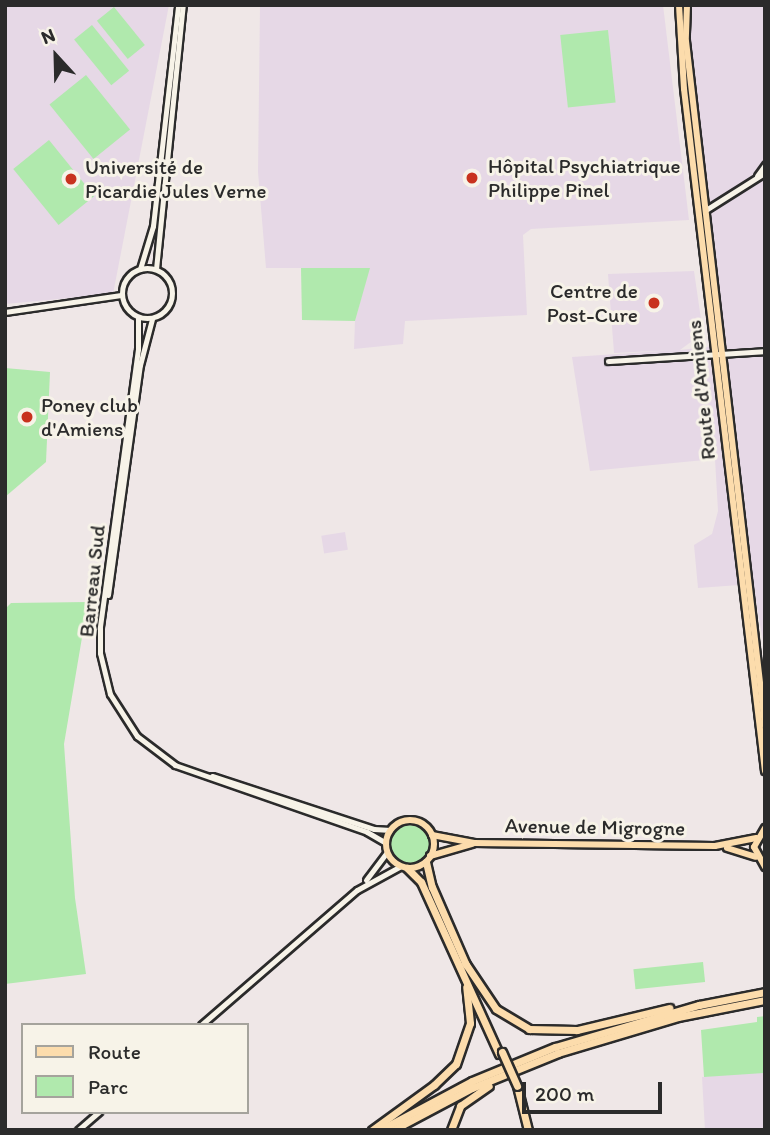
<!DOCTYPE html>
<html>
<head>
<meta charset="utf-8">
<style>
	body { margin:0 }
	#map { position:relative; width:770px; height:1135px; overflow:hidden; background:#efe7e7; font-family:Itim,sans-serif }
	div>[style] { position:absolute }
	.built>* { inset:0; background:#e6d8e6; transform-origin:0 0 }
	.green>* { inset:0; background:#b0e9ad; transform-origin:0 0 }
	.round { border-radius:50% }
	.roads { filter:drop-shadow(2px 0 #2b2b2b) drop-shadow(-2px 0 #2b2b2b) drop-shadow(0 2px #2b2b2b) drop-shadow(0 -2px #2b2b2b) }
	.minor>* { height:4.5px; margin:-2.25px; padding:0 2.25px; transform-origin:2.25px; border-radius:2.25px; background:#f7f3e8 }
	.secondary>* { height:5px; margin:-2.5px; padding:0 2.5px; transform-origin:2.5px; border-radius:2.5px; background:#f7f3e8 }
	.secondary>.ring { margin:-2.5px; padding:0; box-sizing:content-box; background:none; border:5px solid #f7f3e8; border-radius:50% }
	.primary>* { height:6px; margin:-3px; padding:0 3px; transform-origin:3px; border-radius:3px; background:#fcdcac }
	.primary>.ring { margin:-3px; padding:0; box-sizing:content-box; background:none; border:6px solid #fcdcac; border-radius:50% }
	.motorway>* { height:7px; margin:-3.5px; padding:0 3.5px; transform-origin:3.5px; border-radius:3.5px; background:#fcdcac }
	.bridges { filter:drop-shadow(2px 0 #2b2b2b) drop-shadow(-2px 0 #2b2b2b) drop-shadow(0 2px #2b2b2b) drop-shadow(0 -2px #2b2b2b) }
	.motorway-bridge>* { height:7px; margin:-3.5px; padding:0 3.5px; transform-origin:3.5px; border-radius:3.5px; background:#fcdcac }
	.dots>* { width:19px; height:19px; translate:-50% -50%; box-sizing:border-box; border:4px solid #f7f3e8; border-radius:50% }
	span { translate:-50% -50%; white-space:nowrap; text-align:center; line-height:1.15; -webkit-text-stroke:6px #f7f3e8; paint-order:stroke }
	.poi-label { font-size:21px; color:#2b2b2b }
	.left { translate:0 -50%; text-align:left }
	.right { translate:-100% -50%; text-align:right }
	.street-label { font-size:21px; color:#2b2b2b }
	.frame { position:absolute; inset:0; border:7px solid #2b2b2b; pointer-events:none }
	.legend { position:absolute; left:21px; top:1023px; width:228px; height:91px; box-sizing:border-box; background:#f7f3e8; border:2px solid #a5a39c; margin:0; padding:9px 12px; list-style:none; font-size:21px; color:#2b2b2b }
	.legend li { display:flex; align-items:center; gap:14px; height:35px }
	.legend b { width:35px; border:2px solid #a5a39c }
	.north { position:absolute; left:21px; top:21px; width:70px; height:70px; -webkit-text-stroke:5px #f7f3e8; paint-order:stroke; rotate:338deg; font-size:19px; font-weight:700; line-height:28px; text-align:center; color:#2b2b2b }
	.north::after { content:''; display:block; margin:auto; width:24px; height:32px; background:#2b2b2b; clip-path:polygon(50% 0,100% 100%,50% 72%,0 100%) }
	.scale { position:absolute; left:522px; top:1082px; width:140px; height:32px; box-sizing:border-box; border:4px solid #2b2b2b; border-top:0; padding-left:9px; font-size:21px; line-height:24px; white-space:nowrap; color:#2b2b2b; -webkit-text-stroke:5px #f7f3e8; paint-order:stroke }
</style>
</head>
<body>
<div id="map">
	<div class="built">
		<i style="clip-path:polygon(5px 5px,169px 5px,113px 294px,5px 304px)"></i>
		<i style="clip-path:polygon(260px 5px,663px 5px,689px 220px,531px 229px,523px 235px,527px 315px,405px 321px,403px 344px,354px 349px,355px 321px,369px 268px,266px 268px,258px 172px)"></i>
		<i style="clip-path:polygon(684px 5px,765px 5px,765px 653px,753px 584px,698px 588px,694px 545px,712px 534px,718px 511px,715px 459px,590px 471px,572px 357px,677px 350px,614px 353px,608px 274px,694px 271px,703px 333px,680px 350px,715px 346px)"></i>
		<i style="left:345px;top:532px;width:18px;height:24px;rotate:81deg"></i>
		<i style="clip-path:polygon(765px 1071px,765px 1130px,705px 1130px,702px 1077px)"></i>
	</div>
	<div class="green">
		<i style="left:114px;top:7px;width:49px;height:22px;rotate:51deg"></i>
		<i style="left:92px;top:25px;width:59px;height:23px;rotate:51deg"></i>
		<i style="left:608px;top:30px;width:73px;height:48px;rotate:84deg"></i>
		<i style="left:86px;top:75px;width:70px;height:47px;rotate:51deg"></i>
		<i style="left:49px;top:140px;width:72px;height:46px;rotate:51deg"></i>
		<i style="clip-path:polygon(301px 268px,370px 268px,355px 321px,302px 320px)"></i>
		<i style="clip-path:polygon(5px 368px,50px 372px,46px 462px,5px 497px)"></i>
		<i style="clip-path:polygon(88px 602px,64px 744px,75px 898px,86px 974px,5px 984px,5px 609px,11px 603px)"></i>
		<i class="round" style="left:390px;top:825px;width:40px;height:40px"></i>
		<i style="left:703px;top:962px;width:20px;height:70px;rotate:84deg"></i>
		<i style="clip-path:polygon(765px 1016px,765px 1073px,704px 1077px,701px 1030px,757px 1022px,757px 1017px)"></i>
	</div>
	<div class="roads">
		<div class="minor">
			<i style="left:757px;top:176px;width:14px;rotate:-54deg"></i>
			<i style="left:706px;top:210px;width:67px;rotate:-32.3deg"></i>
			<i style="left:5px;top:312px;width:117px;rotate:-8.3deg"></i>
			<i style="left:608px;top:361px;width:157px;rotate:-3.6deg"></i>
		</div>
		<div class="secondary">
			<i class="ring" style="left:122px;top:268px;width:45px;height:45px"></i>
			<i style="left:140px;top:269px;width:45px;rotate:-73.2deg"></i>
			<i style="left:153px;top:226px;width:222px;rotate:-83.5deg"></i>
			<i style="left:156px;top:269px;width:265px;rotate:-84.2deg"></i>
			<i style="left:138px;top:317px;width:32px;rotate:90deg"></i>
			<i style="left:138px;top:349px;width:282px;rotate:97.8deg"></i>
			<i style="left:100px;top:628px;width:25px;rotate:90deg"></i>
			<i style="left:100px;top:653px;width:42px;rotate:76.3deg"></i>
			<i style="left:110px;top:694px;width:50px;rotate:57.3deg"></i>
			<i style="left:137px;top:736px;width:48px;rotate:37.3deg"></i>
			<i style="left:175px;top:765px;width:203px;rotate:19.2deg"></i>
			<i style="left:367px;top:832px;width:22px;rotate:30deg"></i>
			<i style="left:108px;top:595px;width:232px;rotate:-82.1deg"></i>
			<i style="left:140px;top:365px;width:48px;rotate:-75.4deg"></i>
			<i style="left:212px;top:776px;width:170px;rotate:18.1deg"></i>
			<i style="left:374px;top:829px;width:16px;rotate:4deg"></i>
			<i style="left:366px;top:880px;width:35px;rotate:-53deg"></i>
			<i style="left:201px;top:1025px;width:206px;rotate:-40.9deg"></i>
			<i style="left:357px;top:890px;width:50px;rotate:-28.6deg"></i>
			<i style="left:78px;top:1130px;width:28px;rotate:-41deg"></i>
		</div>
		<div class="primary">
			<i style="left:679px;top:5px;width:84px;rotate:86.6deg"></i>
			<i style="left:684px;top:89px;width:687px;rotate:83.23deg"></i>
			<i style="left:687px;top:5px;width:36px;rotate:92deg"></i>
			<i style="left:686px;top:41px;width:690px;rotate:83.42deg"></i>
			<i class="ring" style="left:386px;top:820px;width:42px;height:42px"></i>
			<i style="left:765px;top:828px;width:22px;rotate:120deg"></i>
			<i style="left:754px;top:847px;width:23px;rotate:61deg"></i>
			<i style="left:432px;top:835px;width:43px;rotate:10.8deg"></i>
			<i style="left:474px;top:843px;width:241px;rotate:0.7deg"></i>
			<i style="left:715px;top:846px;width:42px;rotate:-11deg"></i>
			<i style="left:727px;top:848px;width:30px;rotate:17deg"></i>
			<i style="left:430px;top:856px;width:44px;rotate:-15.9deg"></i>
		</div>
		<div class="motorway">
			<i style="left:426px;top:862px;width:26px;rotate:77deg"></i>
			<i style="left:432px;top:887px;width:85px;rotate:66.4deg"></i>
			<i style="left:407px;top:868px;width:20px;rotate:45deg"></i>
			<i style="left:421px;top:882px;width:189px;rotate:65.6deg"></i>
			<i style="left:465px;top:963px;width:55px;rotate:56deg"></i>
			<i style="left:496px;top:1009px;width:39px;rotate:31deg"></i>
			<i style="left:529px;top:1029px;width:48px;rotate:1.2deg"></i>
			<i style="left:577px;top:1030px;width:95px;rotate:-13.4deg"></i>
			<i style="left:517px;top:1086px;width:45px;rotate:76deg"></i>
			<i style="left:372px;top:1130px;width:77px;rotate:-36deg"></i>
			<i style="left:434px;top:1085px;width:30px;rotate:-44deg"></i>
			<i style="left:456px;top:1064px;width:43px;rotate:-71.1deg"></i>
			<i style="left:470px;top:1023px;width:36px;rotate:-96deg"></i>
			<i style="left:380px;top:1130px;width:104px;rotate:-28deg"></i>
			<i style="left:472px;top:1081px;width:90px;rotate:-22.3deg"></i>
			<i style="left:555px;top:1047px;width:150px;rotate:-16.3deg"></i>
			<i style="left:699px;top:1005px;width:67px;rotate:-11.1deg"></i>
			<i style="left:393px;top:1130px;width:89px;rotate:-28deg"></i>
			<i style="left:472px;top:1088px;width:93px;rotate:-22.1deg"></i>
			<i style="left:558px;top:1053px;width:125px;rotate:-16.7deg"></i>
			<i style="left:678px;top:1017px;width:89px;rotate:-11.1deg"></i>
			<i style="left:451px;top:1130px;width:26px;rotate:-69deg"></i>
			<i style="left:460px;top:1106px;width:35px;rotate:-35deg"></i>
		</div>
	</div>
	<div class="bridges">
		<div class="motorway-bridge">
			<i style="left:502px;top:1052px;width:37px;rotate:66deg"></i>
		</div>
	</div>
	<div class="dots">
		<i style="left:472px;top:178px;background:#c8321e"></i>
		<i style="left:71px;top:179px;background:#c8321e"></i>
		<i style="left:654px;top:303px;background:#c8321e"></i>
		<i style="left:27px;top:417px;background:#c8321e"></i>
	</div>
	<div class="poi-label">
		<span class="left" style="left:488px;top:178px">Hôpital Psychiatrique<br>Philippe Pinel</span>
		<span class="left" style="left:85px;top:179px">Université de<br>Picardie Jules Verne</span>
		<span class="right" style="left:638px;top:303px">Centre de<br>Post-Cure</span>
		<span class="left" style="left:41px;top:417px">Poney club<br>d'Amiens</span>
	</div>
	<div class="street-label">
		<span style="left:701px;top:390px;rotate:-96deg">Route d'Amiens</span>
		<span style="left:92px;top:581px;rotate:-84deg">Barreau Sud</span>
		<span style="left:595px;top:827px;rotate:1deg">Avenue de Migrogne</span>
	</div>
	<div class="frame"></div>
	<ul class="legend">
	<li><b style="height:9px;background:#fcdcac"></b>Route</li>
	<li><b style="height:19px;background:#b0e9ad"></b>Parc</li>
	</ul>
	<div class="north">N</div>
	<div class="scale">200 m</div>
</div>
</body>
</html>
